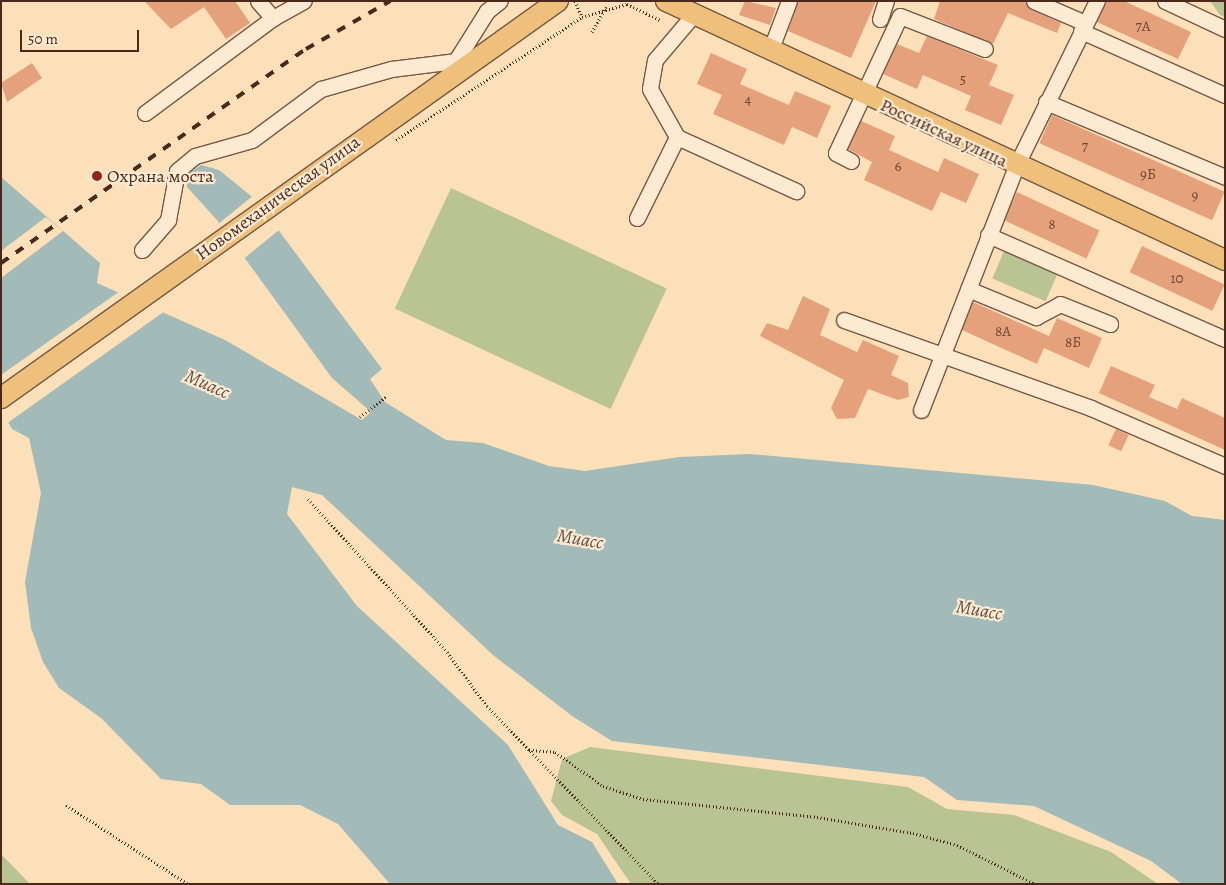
<!DOCTYPE html>
<html>
<head>
<meta charset="utf-8">
<style>
	body { margin:0 }
	#map { position:relative; width:1226px; height:885px; overflow:hidden; background:#fbe0b9; font-family:Alegreya,serif }
	div>[style] { position:absolute }
	.green>* { inset:0; background:#bac393; transform-origin:0 0 }
	.water>* { inset:0; background:#a2bbb8 }
	.pier>* { inset:0; background:#fbe0b9; transform-origin:0 0 }
	.building>* { inset:0; background:#e5a17c; transform-origin:0 0 }
	.path>* { height:3px; margin-top:-1.5px; transform-origin:0; background:repeating-linear-gradient(90deg,#4a291c 0 1px,transparent 0 3.5px) }
	.roads { filter:drop-shadow(1px 0 #765743) drop-shadow(-1px 0 #765743) drop-shadow(0 1px #765743) drop-shadow(0 -1px #765743) }
	.minor>* { height:15px; margin:-7.5px; padding:0 7.5px; transform-origin:7.5px; border-radius:7.5px; background:#fcebd2 }
	.major>* { height:20px; margin:-10px; padding:0 10px; transform-origin:10px; border-radius:10px; background:#eec07c }
	.rail>* { height:4px; margin-top:-2px; transform-origin:0; background:repeating-linear-gradient(90deg,#4a291c 0 9px,transparent 0 18px) }
	.dots>* { width:14px; height:14px; translate:-50% -50%; box-sizing:border-box; border:2px solid #fcebd2; border-radius:50% }
	span { translate:-50% -50%; white-space:nowrap; text-align:center; line-height:1.15; -webkit-text-stroke:4.5px #fcebd2; paint-order:stroke }
	.number-label { font-size:15px; color:#714734 }
	.number-label span { -webkit-text-stroke-width:0 }
	.street-label { font-size:18px; color:#4a291c }
	.poi-label { font-size:18px; color:#4a291c }
	.left { translate:0 -50%; text-align:left }
	.water-label { font-size:19px; color:#604e43; font-style:italic }
	.frame { position:absolute; inset:0; border:2px solid #4a291c; pointer-events:none }
	.scale { position:absolute; left:20px; top:30px; width:119px; height:22px; box-sizing:border-box; border:2px solid #4a291c; border-top:0; padding-left:6px; font-size:15px; line-height:18px; white-space:nowrap; color:#4a291c; -webkit-text-stroke:4px #fcebd2; paint-order:stroke }
</style>
</head>
<body>
<div id="map">
	<div class="green">
		<i style="clip-path:polygon(1210px 1px,1225px 1px,1225px 17px,1220px 15px)"></i>
		<i style="left:451px;top:188px;width:238px;height:133px;rotate:25deg"></i>
		<i style="left:1004px;top:251px;width:58px;height:30px;rotate:23deg"></i>
		<i style="clip-path:polygon(590px 747px,908px 787px,947px 809px,1014px 815px,1111px 852px,1158px 884px,631px 884px,597px 834px,562px 815px,551px 801px,562px 759px)"></i>
		<i style="clip-path:polygon(1px 854px,30px 884px,1px 884px)"></i>
	</div>
	<div class="water">
		<i style="clip-path:polygon(201px 165px,219px 170px,256px 200px,382px 369px,370px 379px,385px 402px,446px 440px,483px 443px,549px 466px,585px 471px,679px 457px,750px 454px,1093px 485px,1165px 501px,1192px 516px,1225px 520px,1225px 884px,1182px 884px,1151px 861px,1034px 806px,957px 800px,924px 777px,612px 741px,572px 716px,493px 655px,322px 495px,292px 487px,287px 514px,357px 606px,508px 745px,558px 825px,592px 842px,618px 884px,390px 884px,338px 824px,300px 805px,230px 805px,201px 784px,161px 779px,101px 718px,59px 688px,43px 662px,31px 628px,25px 582px,41px 493px,29px 438px,12px 429px,1px 409px,1px 177px,100px 263px,97px 283px,225px 340px,362px 420px,371px 412px,332px 378px,217px 220px,187px 187px,188px 174px)"></i>
	</div>
	<div class="pier">
		<i style="left:254px;top:195px;width:43px;height:47px;rotate:51deg"></i>
		<i style="clip-path:polygon(46px 217px,63px 231px,1px 278px,1px 251px)"></i>
		<i style="clip-path:polygon(120px 291px,165px 311px,6px 424px,1px 414px,1px 375px)"></i>
	</div>
	<div class="building">
		<i style="clip-path:polygon(144px 1px,235px 1px,250px 23px,226px 39px,204px 7px,171px 29px)"></i>
		<i style="clip-path:polygon(745px 1px,776px 8px,770px 25px,739px 15px)"></i>
		<i style="clip-path:polygon(798px 1px,876px 1px,851px 58px,788px 31px)"></i>
		<i style="clip-path:polygon(940px 1px,1025px 1px,1030px 9px,1061px 23px,1057px 33px,1008px 13px,993px 44px,934px 19px)"></i>
		<i style="clip-path:polygon(1106px 1px,1124px 1px,1191px 32px,1178px 59px,1097px 22px)"></i>
		<i style="clip-path:polygon(927px 36px,998px 65px,989px 85px,1014px 95px,1001px 125px,965px 110px,971px 96px,923px 75px,917px 89px,883px 74px,897px 44px,919px 53px)"></i>
		<i style="clip-path:polygon(711px 53px,747px 69px,740px 84px,789px 105px,795px 91px,831px 106px,817px 138px,792px 127px,784px 145px,713px 114px,722px 95px,697px 84px)"></i>
		<i style="clip-path:polygon(32px 63px,42px 78px,7px 102px,1px 83px)"></i>
		<i style="left:1052px;top:115px;width:189px;height:31px;rotate:24deg"></i>
		<i style="clip-path:polygon(861px 121px,895px 136px,889px 150px,938px 172px,944px 158px,979px 174px,966px 203px,941px 192px,932px 211px,864px 180px,872px 162px,848px 149px)"></i>
		<i style="left:1017px;top:192px;width:91px;height:31px;rotate:25deg"></i>
		<i style="left:1142px;top:246px;width:91px;height:29px;rotate:25deg"></i>
		<i style="clip-path:polygon(803px 296px,830px 309px,820px 335px,857px 352px,863px 340px,899px 356px,891px 375px,908px 383px,909px 397px,898px 400px,868px 389px,855px 418px,837px 419px,831px 408px,844px 380px,760px 336px,767px 323px,788px 330px)"></i>
		<i style="clip-path:polygon(973px 302px,1049px 336px,1057px 318px,1102px 338px,1089px 368px,1044px 348px,1037px 364px,962px 330px)"></i>
		<i style="clip-path:polygon(1111px 366px,1155px 385px,1149px 397px,1177px 409px,1182px 398px,1225px 418px,1225px 450px,1099px 393px)"></i>
		<i style="left:1116px;top:429px;width:14px;height:18px;rotate:25deg"></i>
	</div>
	<div class="path">
		<i style="left:575px;top:1px;width:17px;rotate:66deg"></i>
		<i style="left:592px;top:32px;width:29px;rotate:-61deg"></i>
		<i style="left:396px;top:140px;width:223px;rotate:-33.5deg"></i>
		<i style="left:582px;top:17px;width:47px;rotate:-16.1deg"></i>
		<i style="left:627px;top:4px;width:37px;rotate:26deg"></i>
		<i style="left:360px;top:417px;width:34px;rotate:-38deg"></i>
		<i style="left:308px;top:499px;width:207px;rotate:47.7deg"></i>
		<i style="left:447px;top:652px;width:67px;rotate:53.5deg"></i>
		<i style="left:487px;top:706px;width:247px;rotate:46.1deg"></i>
		<i style="left:529px;top:750px;width:26px;rotate:4deg"></i>
		<i style="left:555px;top:752px;width:59px;rotate:35.3deg"></i>
		<i style="left:603px;top:786px;width:42px;rotate:18deg"></i>
		<i style="left:643px;top:799px;width:175px;rotate:5.9deg"></i>
		<i style="left:817px;top:817px;width:97px;rotate:9.5deg"></i>
		<i style="left:913px;top:833px;width:46px;rotate:15.3deg"></i>
		<i style="left:957px;top:845px;width:87px;rotate:26.6deg"></i>
		<i style="left:66px;top:805px;width:145px;rotate:32.9deg"></i>
	</div>
	<div class="roads">
		<div class="minor">
			<i style="left:258px;top:1px;width:23px;rotate:49deg"></i>
			<i style="left:1034px;top:1px;width:56px;rotate:23.3deg"></i>
			<i style="left:1165px;top:1px;width:66px;rotate:25deg"></i>
			<i style="left:694px;top:14px;width:60px;rotate:130.3deg"></i>
			<i style="left:655px;top:60px;width:29px;rotate:100deg"></i>
			<i style="left:650px;top:89px;width:55px;rotate:60.6deg"></i>
			<i style="left:677px;top:137px;width:131px;rotate:24.4deg"></i>
			<i style="left:880px;top:19px;width:19px;rotate:-72deg"></i>
			<i style="left:1081px;top:31px;width:158px;rotate:24deg"></i>
			<i style="left:770px;top:51px;width:53px;rotate:-69.2deg"></i>
			<i style="left:450px;top:70px;width:70px;rotate:-57.9deg"></i>
			<i style="left:487px;top:11px;width:16px;rotate:-38deg"></i>
			<i style="left:1046px;top:102px;width:194px;rotate:22.7deg"></i>
			<i style="left:145px;top:113px;width:159px;rotate:-36.6deg"></i>
			<i style="left:273px;top:18px;width:35px;rotate:-29deg"></i>
			<i style="left:851px;top:161px;width:17px;rotate:-152deg"></i>
			<i style="left:836px;top:153px;width:151px;rotate:-65deg"></i>
			<i style="left:900px;top:16px;width:91px;rotate:21.2deg"></i>
			<i style="left:637px;top:218px;width:90px;rotate:-63.7deg"></i>
			<i style="left:988px;top:235px;width:259px;rotate:23.7deg"></i>
			<i style="left:142px;top:250px;width:40px;rotate:-49deg"></i>
			<i style="left:168px;top:220px;width:50px;rotate:-79.6deg"></i>
			<i style="left:177px;top:171px;width:23px;rotate:-40deg"></i>
			<i style="left:195px;top:156px;width:59px;rotate:-15.7deg"></i>
			<i style="left:252px;top:140px;width:86px;rotate:-36.5deg"></i>
			<i style="left:321px;top:89px;width:73px;rotate:-15.9deg"></i>
			<i style="left:391px;top:69px;width:64px;rotate:-7.1deg"></i>
			<i style="left:968px;top:289px;width:74px;rotate:22.4deg"></i>
			<i style="left:1036px;top:317px;width:27px;rotate:-28deg"></i>
			<i style="left:1060px;top:304px;width:54px;rotate:21.8deg"></i>
			<i style="left:844px;top:320px;width:262px;rotate:19.6deg"></i>
			<i style="left:1091px;top:408px;width:146px;rotate:23.4deg"></i>
			<i style="left:921px;top:410px;width:262px;rotate:-68.7deg"></i>
			<i style="left:1016px;top:166px;width:184px;rotate:-63.9deg"></i>
		</div>
		<div class="major">
			<i style="left:666px;top:1px;width:616px;rotate:24.86deg"></i>
			<i style="left:1px;top:398px;width:684px;rotate:-35.48deg"></i>
		</div>
	</div>
	<div class="rail">
		<i style="left:1px;top:263px;width:373px;rotate:-35.1deg"></i>
		<i style="left:306px;top:49px;width:97px;rotate:-29.7deg"></i>
	</div>
	<div class="dots">
		<i style="left:97px;top:176px;background:#8f2418"></i>
	</div>
	<div class="number-label">
		<span style="left:1143px;top:27px">7А</span>
		<span style="left:963px;top:80px">5</span>
		<span style="left:748px;top:100px">4</span>
		<span style="left:1085px;top:147px">7</span>
		<span style="left:898px;top:167px">6</span>
		<span style="left:1148px;top:175px">9Б</span>
		<span style="left:1195px;top:196px">9</span>
		<span style="left:1052px;top:225px">8</span>
		<span style="left:1177px;top:279px">10</span>
		<span style="left:1003px;top:332px">8А</span>
		<span style="left:1073px;top:343px">8Б</span>
	</div>
	<div class="street-label">
		<span style="left:944px;top:133px;rotate:25deg">Российская улица</span>
		<span style="left:278px;top:198px;rotate:-36deg">Новомеханическая улица</span>
	</div>
	<div class="poi-label">
		<span class="left" style="left:107px;top:176px">Охрана моста</span>
	</div>
	<div class="water-label">
		<span style="left:207px;top:385px;rotate:24deg">Миасс</span>
		<span style="left:580px;top:540px;rotate:10deg">Миасс</span>
		<span style="left:979px;top:611px;rotate:10deg">Миасс</span>
	</div>
	<div class="frame"></div>
	<div class="scale">50 m</div>
</div>
</body>
</html>
